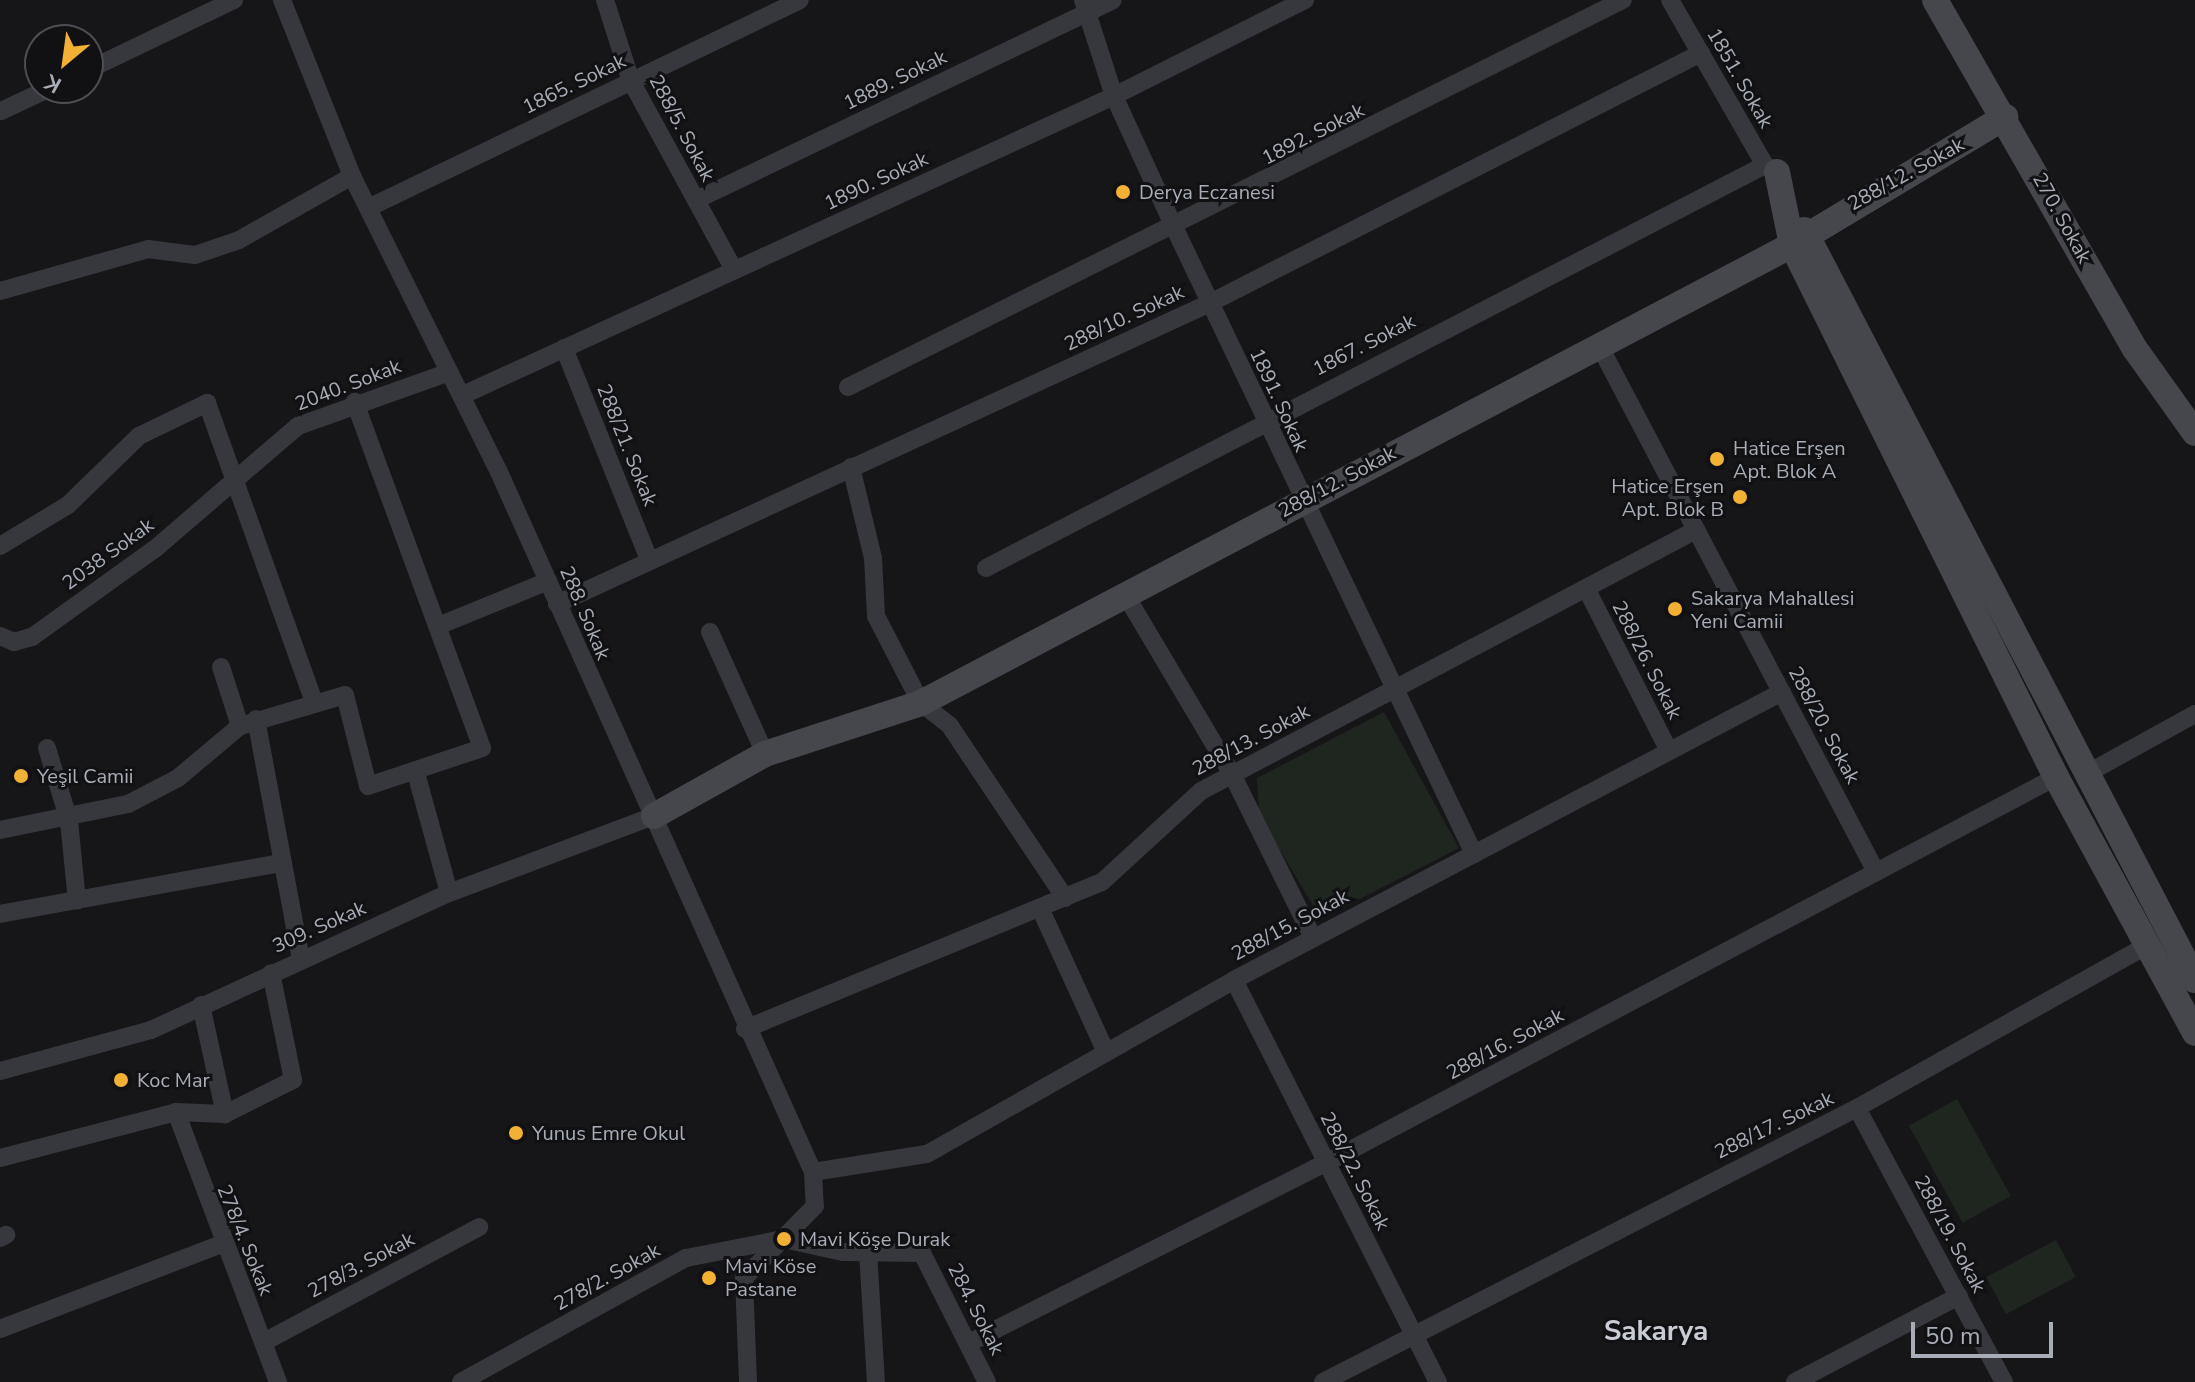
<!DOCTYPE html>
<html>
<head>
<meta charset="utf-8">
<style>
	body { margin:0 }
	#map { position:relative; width:2195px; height:1382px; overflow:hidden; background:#161618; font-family:"Nunito Sans",sans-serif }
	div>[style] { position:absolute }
	.green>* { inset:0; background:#1e261f; transform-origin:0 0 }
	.street>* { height:18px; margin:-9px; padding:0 9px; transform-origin:9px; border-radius:9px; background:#37383d }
	.secondary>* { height:26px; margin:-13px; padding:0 13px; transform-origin:13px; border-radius:13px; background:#45474d }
	.dots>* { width:22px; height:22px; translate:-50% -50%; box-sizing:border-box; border:4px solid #111113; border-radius:50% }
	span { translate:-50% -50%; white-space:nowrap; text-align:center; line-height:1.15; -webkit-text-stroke:6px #111113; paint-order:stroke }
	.street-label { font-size:20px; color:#a8adb8 }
	.poi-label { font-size:20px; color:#a8adb8 }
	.left { translate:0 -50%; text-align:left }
	.right { translate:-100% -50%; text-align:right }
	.district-label { font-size:28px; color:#c9ccd4; font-weight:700 }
	.north { position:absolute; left:24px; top:24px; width:80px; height:80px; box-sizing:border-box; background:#111113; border:2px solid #4d4f55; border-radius:50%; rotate:209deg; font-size:22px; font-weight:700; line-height:32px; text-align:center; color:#a8adb8 }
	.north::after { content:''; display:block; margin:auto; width:28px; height:36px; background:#f2b134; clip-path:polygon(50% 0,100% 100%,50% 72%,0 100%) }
	.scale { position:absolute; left:1911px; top:1322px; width:142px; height:36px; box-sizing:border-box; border:4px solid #a8adb8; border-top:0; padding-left:10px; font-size:24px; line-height:28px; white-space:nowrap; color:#a8adb8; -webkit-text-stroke:6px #111113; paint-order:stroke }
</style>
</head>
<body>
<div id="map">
	<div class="green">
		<i style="clip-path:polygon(1384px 712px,1459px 848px,1321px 919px,1259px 815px,1257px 778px)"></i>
		<i style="left:1957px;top:1099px;width:111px;height:55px;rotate:61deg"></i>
		<i style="left:2056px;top:1240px;width:42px;height:79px;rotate:62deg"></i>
	</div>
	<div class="street">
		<i style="left:282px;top:0;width:189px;rotate:68.3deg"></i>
		<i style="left:352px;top:176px;width:330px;rotate:63.6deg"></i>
		<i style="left:499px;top:472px;width:767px;rotate:65.84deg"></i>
		<i style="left:813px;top:1172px;width:34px;rotate:87deg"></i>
		<i style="left:815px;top:1206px;width:101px;rotate:134.6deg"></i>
		<i style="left:744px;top:1278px;width:104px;rotate:87.8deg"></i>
		<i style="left:605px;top:0;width:85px;rotate:72.2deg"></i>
		<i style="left:631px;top:81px;width:215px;rotate:61.4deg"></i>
		<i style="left:1083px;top:0;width:101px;rotate:72.1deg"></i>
		<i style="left:1114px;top:96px;width:146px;rotate:65.4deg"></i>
		<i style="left:1175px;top:229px;width:693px;rotate:64.43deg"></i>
		<i style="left:1670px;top:0;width:190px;rotate:60.1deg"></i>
		<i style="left:1765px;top:165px;width:12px;rotate:31deg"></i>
		<i style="left:88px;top:70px;width:162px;rotate:-25.6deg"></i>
		<i style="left:1px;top:111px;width:54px;rotate:-25.1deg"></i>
		<i style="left:696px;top:200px;width:462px;rotate:-25.6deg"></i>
		<i style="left:368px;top:208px;width:479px;rotate:-25.7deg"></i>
		<i style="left:0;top:291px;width:154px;rotate:-15.8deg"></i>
		<i style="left:148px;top:249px;width:47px;rotate:7.3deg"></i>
		<i style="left:195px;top:255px;width:46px;rotate:-18.8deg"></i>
		<i style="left:239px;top:240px;width:130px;rotate:-29.5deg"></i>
		<i style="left:1599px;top:345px;width:595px;rotate:62.27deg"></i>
		<i style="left:564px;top:348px;width:227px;rotate:68.1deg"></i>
		<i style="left:848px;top:387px;width:866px;rotate:-26.54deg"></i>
		<i style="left:463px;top:395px;width:716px;rotate:-24.67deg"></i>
		<i style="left:1114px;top:96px;width:214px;rotate:-26.7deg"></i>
		<i style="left:851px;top:467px;width:94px;rotate:76.4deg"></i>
		<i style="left:873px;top:558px;width:58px;rotate:87deg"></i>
		<i style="left:876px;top:616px;width:98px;rotate:62.7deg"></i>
		<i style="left:921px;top:703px;width:37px;rotate:38deg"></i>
		<i style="left:950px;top:726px;width:207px;rotate:56.2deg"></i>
		<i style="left:0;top:546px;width:79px;rotate:-31.1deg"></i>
		<i style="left:68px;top:505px;width:99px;rotate:-44.2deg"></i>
		<i style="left:139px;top:436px;width:76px;rotate:-25.9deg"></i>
		<i style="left:207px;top:403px;width:318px;rotate:70.3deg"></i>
		<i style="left:986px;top:568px;width:877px;rotate:-27.35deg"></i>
		<i style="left:1586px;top:588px;width:183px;rotate:63deg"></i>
		<i style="left:1125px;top:594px;width:209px;rotate:59.3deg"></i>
		<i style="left:1232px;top:774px;width:183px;rotate:63.7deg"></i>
		<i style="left:557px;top:604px;width:719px;rotate:-24.75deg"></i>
		<i style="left:1210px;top:303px;width:551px;rotate:-26.98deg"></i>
		<i style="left:438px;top:626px;width:119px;rotate:-22.2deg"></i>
		<i style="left:710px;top:632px;width:134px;rotate:65.7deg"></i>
		<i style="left:0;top:636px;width:15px;rotate:23deg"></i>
		<i style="left:14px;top:642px;width:19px;rotate:-16deg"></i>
		<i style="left:32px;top:637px;width:153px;rotate:-35.7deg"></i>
		<i style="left:156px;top:548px;width:187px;rotate:-40.7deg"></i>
		<i style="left:298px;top:426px;width:158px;rotate:-19.6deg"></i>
		<i style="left:221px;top:667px;width:62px;rotate:72.1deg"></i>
		<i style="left:256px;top:719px;width:245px;rotate:79.4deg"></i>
		<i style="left:47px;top:748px;width:76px;rotate:73.2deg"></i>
		<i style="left:69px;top:821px;width:80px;rotate:84.3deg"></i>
		<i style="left:416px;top:773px;width:124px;rotate:74.6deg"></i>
		<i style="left:2088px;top:773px;width:122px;rotate:-28.9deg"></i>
		<i style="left:0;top:830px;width:131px;rotate:-11.5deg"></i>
		<i style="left:128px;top:804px;width:56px;rotate:-27.5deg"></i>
		<i style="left:178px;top:778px;width:81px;rotate:-40deg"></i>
		<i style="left:240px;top:726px;width:109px;rotate:-16.4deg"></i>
		<i style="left:345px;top:695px;width:94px;rotate:75.8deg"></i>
		<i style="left:368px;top:786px;width:120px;rotate:-18.4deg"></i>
		<i style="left:482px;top:748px;width:369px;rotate:-110.2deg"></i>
		<i style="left:1040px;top:908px;width:158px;rotate:65.4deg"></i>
		<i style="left:0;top:914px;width:286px;rotate:-10.3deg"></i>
		<i style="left:1234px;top:980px;width:451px;rotate:63.1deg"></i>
		<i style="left:201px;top:1005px;width:112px;rotate:77.6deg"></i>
		<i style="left:745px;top:1029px;width:386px;rotate:-22.4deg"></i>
		<i style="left:1102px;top:882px;width:134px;rotate:-42.6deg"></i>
		<i style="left:1201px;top:791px;width:560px;rotate:-27.8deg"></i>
		<i style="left:0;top:1071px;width:156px;rotate:-15.2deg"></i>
		<i style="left:151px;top:1030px;width:328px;rotate:-24.7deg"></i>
		<i style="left:449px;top:893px;width:219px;rotate:-20.6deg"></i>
		<i style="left:1857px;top:1108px;width:311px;rotate:61.8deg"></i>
		<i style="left:176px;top:1112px;width:289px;rotate:69.3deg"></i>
		<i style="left:0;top:1158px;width:182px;rotate:-14.6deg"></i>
		<i style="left:176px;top:1112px;width:49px;rotate:2.3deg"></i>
		<i style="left:225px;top:1114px;width:76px;rotate:-26.6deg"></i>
		<i style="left:293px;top:1080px;width:109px;rotate:-101.6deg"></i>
		<i style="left:813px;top:1172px;width:115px;rotate:-9deg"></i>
		<i style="left:927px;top:1154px;width:353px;rotate:-29.5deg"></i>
		<i style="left:1234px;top:980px;width:619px;rotate:-27.72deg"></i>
		<i style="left:0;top:1238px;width:7px;rotate:-27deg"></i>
		<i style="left:868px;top:1252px;width:130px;rotate:86.5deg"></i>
		<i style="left:0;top:1329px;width:237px;rotate:-21deg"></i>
		<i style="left:264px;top:1342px;width:244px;rotate:-28.1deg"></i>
		<i style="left:971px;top:1342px;width:398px;rotate:-26.8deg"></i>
		<i style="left:1326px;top:1163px;width:826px;rotate:-27.87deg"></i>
		<i style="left:461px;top:1382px;width:257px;rotate:-28.9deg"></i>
		<i style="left:686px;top:1258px;width:100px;rotate:-11deg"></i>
		<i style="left:784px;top:1239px;width:60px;rotate:12.4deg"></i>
		<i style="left:843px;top:1252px;width:79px;rotate:0.7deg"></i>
		<i style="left:922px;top:1253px;width:144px;rotate:63.3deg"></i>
		<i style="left:1323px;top:1382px;width:600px;rotate:-27.16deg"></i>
		<i style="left:1857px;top:1108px;width:335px;rotate:-29.3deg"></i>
		<i style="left:1795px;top:1382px;width:185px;rotate:-27.7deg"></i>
	</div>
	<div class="secondary">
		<i style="left:1935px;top:0;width:402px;rotate:60.2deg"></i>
		<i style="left:2135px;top:349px;width:103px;rotate:54.5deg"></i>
		<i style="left:1777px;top:172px;width:75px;rotate:78.4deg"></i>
		<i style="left:1792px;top:245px;width:594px;rotate:63.61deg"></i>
		<i style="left:2056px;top:777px;width:291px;rotate:61.5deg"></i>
		<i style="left:1804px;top:230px;width:846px;rotate:62.47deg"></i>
		<i style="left:654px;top:816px;width:127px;rotate:-29.2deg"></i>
		<i style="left:765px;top:754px;width:164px;rotate:-18.1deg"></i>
		<i style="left:921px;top:703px;width:984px;rotate:-27.74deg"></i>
		<i style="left:1792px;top:245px;width:249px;rotate:-31deg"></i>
	</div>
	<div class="dots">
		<i style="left:1123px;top:192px;background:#f2b134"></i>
		<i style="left:1717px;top:459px;background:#f2b134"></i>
		<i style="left:1740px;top:497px;background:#f2b134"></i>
		<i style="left:1675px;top:609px;background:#f2b134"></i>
		<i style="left:21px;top:776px;background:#f2b134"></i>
		<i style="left:121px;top:1080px;background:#f2b134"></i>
		<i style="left:516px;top:1133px;background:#f2b134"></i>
		<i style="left:784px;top:1239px;background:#f2b134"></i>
		<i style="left:709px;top:1278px;background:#f2b134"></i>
	</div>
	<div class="street-label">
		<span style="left:1740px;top:78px;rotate:60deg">1851. Sokak</span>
		<span style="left:895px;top:80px;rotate:-26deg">1889. Sokak</span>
		<span style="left:574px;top:84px;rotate:-26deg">1865. Sokak</span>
		<span style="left:682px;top:128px;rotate:62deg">288/5. Sokak</span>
		<span style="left:1313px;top:134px;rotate:-27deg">1892. Sokak</span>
		<span style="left:1906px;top:174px;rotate:-29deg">288/12. Sokak</span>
		<span style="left:876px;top:181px;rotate:-25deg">1890. Sokak</span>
		<span style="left:2062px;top:218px;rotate:61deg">270. Sokak</span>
		<span style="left:1124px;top:318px;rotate:-25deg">288/10. Sokak</span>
		<span style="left:1364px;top:345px;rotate:-27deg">1867. Sokak</span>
		<span style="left:348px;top:385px;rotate:-21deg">2040. Sokak</span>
		<span style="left:1279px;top:400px;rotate:65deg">1891. Sokak</span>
		<span style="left:627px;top:445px;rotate:68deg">288/21. Sokak</span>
		<span style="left:1337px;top:482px;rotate:-28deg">288/12. Sokak</span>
		<span style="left:108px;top:554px;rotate:-36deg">2038 Sokak</span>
		<span style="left:585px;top:613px;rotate:67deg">288. Sokak</span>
		<span style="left:1647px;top:660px;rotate:63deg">288/26. Sokak</span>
		<span style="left:1824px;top:725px;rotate:62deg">288/20. Sokak</span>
		<span style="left:1251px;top:740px;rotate:-28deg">288/13. Sokak</span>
		<span style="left:1290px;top:925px;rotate:-28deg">288/15. Sokak</span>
		<span style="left:319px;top:927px;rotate:-24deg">309. Sokak</span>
		<span style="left:1505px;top:1044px;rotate:-28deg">288/16. Sokak</span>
		<span style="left:1774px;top:1125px;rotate:-26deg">288/17. Sokak</span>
		<span style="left:1355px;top:1171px;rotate:63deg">288/22. Sokak</span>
		<span style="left:1950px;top:1234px;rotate:62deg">288/19. Sokak</span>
		<span style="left:245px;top:1240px;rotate:68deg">278/4. Sokak</span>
		<span style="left:361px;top:1265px;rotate:-28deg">278/3. Sokak</span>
		<span style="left:607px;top:1277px;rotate:-29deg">278/2. Sokak</span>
		<span style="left:976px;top:1309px;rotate:63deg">284. Sokak</span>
	</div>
	<div class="poi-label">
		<span class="left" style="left:1139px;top:192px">Derya Eczanesi</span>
		<span class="left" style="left:1733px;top:460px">Hatice Erşen<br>Apt. Blok A</span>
		<span class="right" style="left:1724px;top:498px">Hatice Erşen<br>Apt. Blok B</span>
		<span class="left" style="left:1691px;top:610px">Sakarya Mahallesi<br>Yeni Camii</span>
		<span class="left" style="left:37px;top:776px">Yeşil Camii</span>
		<span class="left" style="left:137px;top:1080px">Koc Mar</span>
		<span class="left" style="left:532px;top:1133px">Yunus Emre Okul</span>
		<span class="left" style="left:800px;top:1239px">Mavi Köşe Durak</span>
		<span class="left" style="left:725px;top:1278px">Mavi Köse<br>Pastane</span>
	</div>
	<div class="district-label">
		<span style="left:1656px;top:1331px">Sakarya</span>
	</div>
	<div class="north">K</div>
	<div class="scale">50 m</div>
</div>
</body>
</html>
